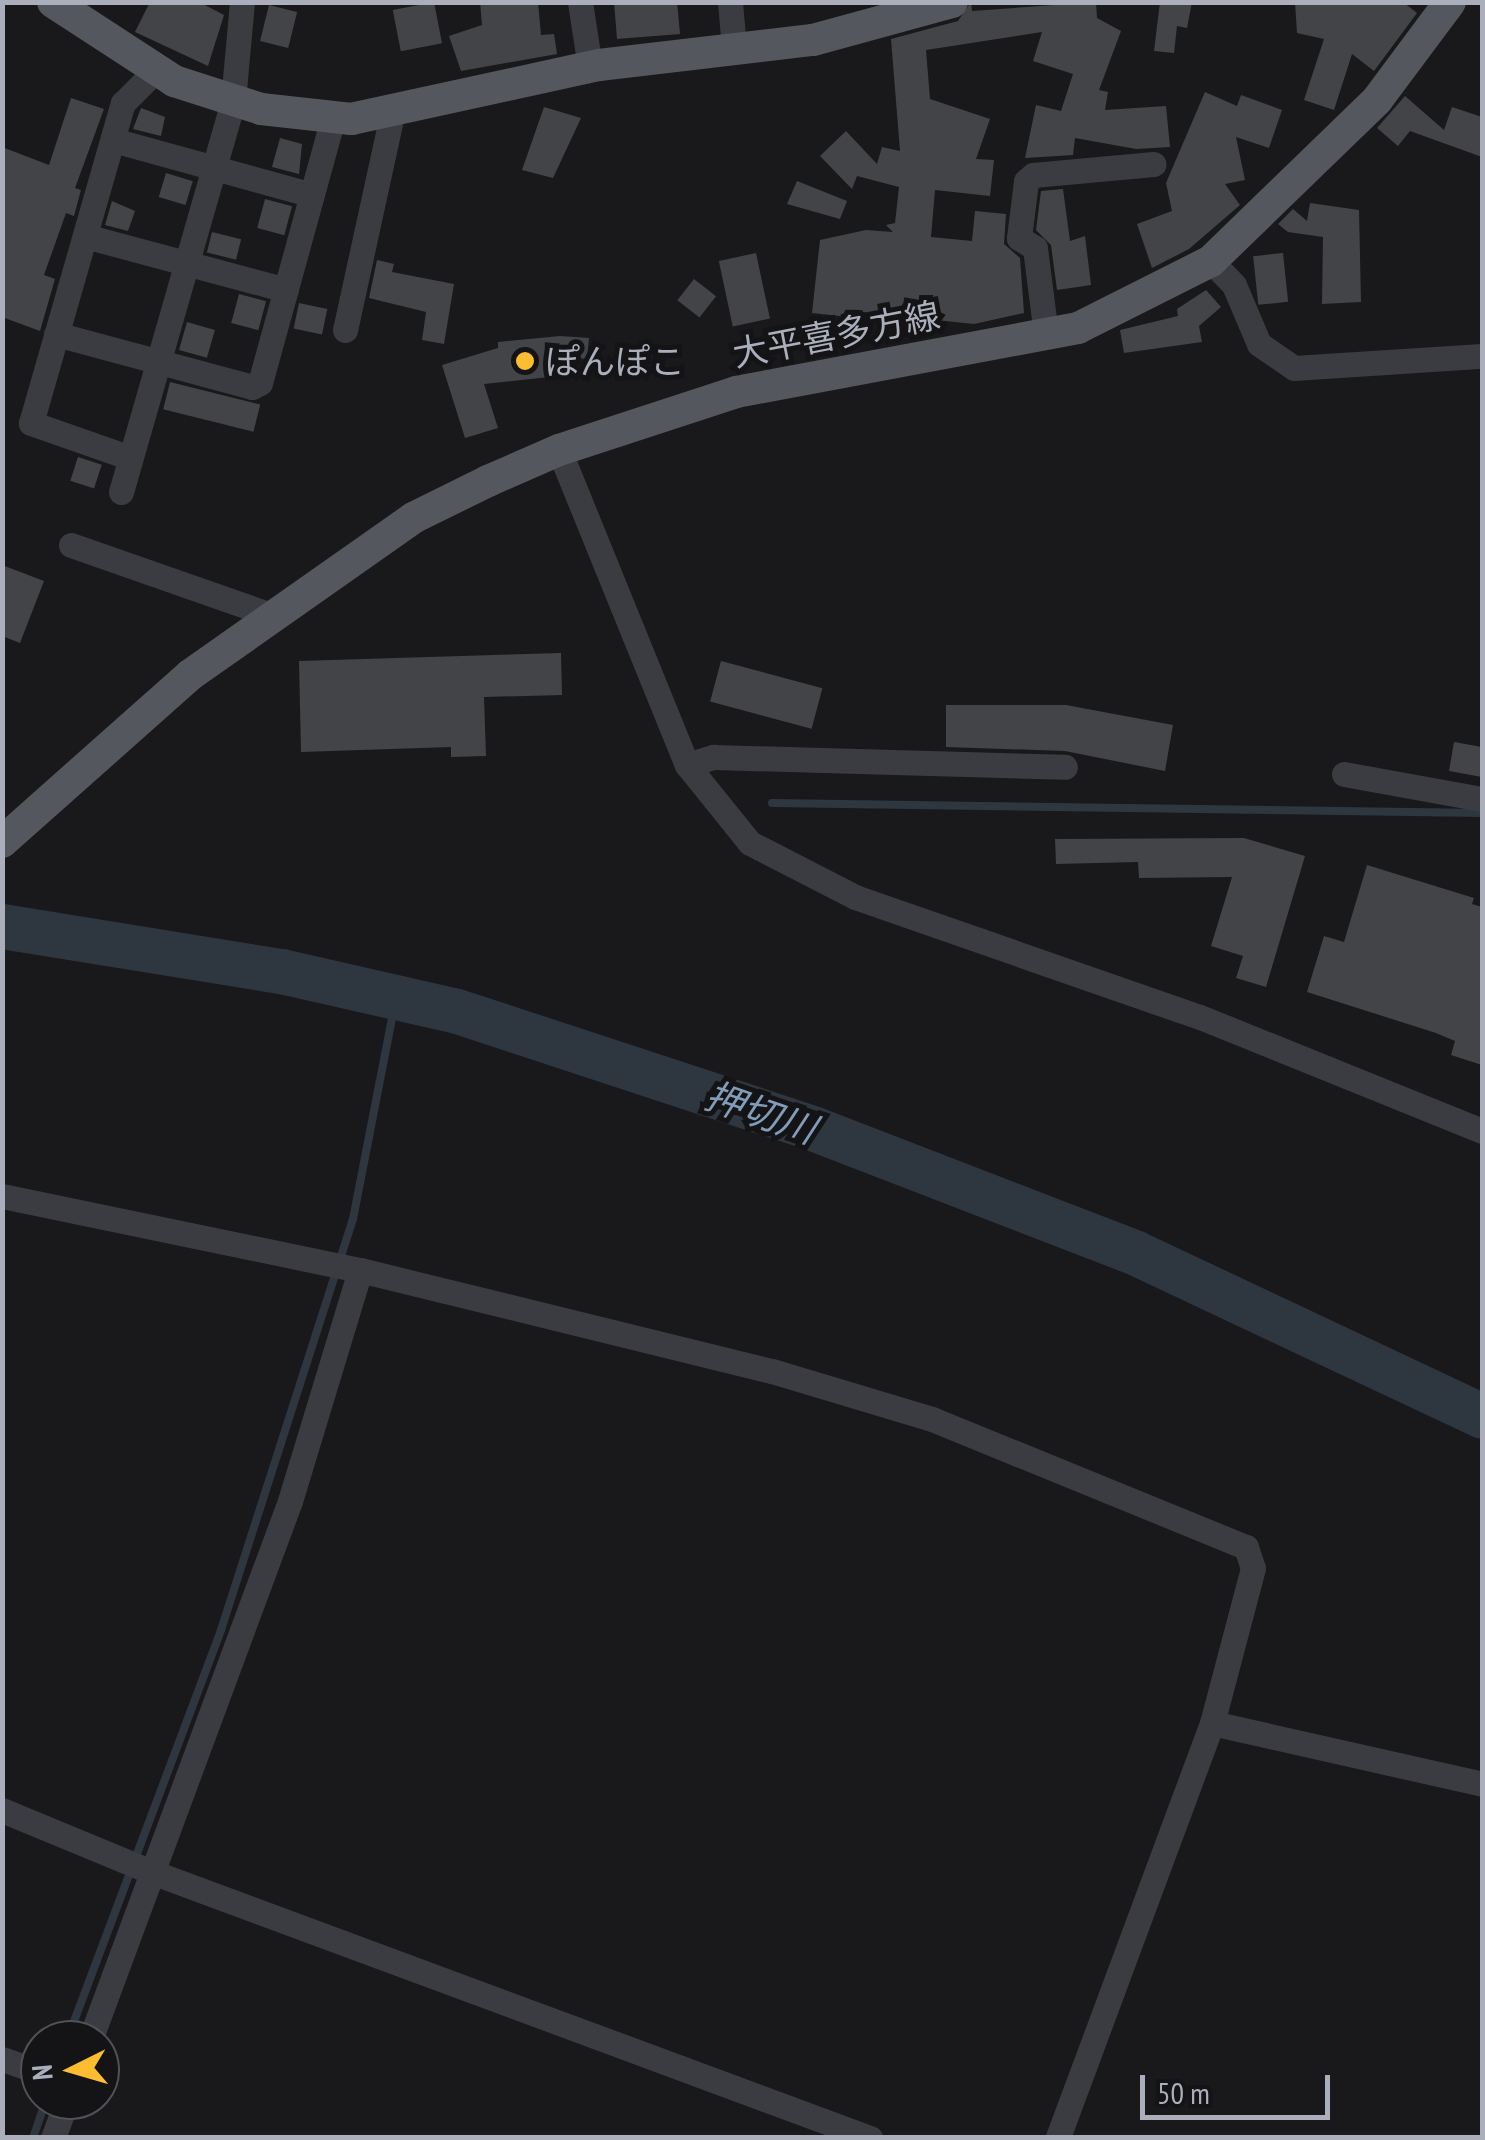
<!DOCTYPE html>
<html>
<head>
<meta charset="utf-8">
<style>
	body { margin:0 }
	#map { position:relative; width:1485px; height:2140px; overflow:hidden; background:#19191b; font-family:"PT Sans Narrow","Noto Sans JP",sans-serif }
	div>[style] { position:absolute }
	.stream>* { height:8px; margin:-4px; padding:0 4px; transform-origin:4px; border-radius:4px; background:#2e3740 }
	.river>* { height:45px; margin:-22.5px; padding:0 22.5px; transform-origin:22.5px; border-radius:22.5px; background:#2e3740 }
	.building>* { inset:0; background:#434448; transform-origin:0 0 }
	.minor>* { height:25px; margin:-12.5px; padding:0 12.5px; transform-origin:12.5px; border-radius:12.5px; background:#3b3c42 }
	.major>* { height:32px; margin:-16px; padding:0 16px; transform-origin:16px; border-radius:16px; background:#55575f }
	.dots>* { width:28px; height:28px; translate:-50% -50%; box-sizing:border-box; border:5px solid #141416; border-radius:50% }
	span { translate:-50% -50%; white-space:nowrap; text-align:center; line-height:1.15; -webkit-text-stroke:10px #141416; paint-order:stroke }
	.street-label { font-size:35px; color:#aaafbb }
	.poi-label { font-size:35px; color:#aaafbb }
	.left { translate:0 -50%; text-align:left }
	.water-label { font-size:38px; color:#809cb8; font-style:italic }
	.frame { position:absolute; inset:0; border:5px solid #aaafbb; pointer-events:none }
	.north { position:absolute; left:20px; top:2020px; width:100px; height:100px; box-sizing:border-box; background:#141416; border:2px solid #505258; border-radius:50%; rotate:265deg; font-size:28px; font-weight:700; line-height:40px; text-align:center; color:#aaafbb }
	.north::after { content:''; display:block; margin:auto; width:35px; height:45px; background:#fcbd30; clip-path:polygon(50% 0,100% 100%,50% 72%,0 100%) }
	.scale { position:absolute; left:1140px; top:2075px; width:190px; height:45px; box-sizing:border-box; border:5px solid #aaafbb; border-top:0; padding-left:12px; font-size:30px; line-height:35px; white-space:nowrap; color:#aaafbb; -webkit-text-stroke:8px #141416; paint-order:stroke }
</style>
</head>
<body>
<div id="map">
	<div class="stream">
		<i style="left:772px;top:803px;width:710px;rotate:0.81deg"></i>
		<i style="left:67px;top:2040px;width:438px;rotate:-69.4deg"></i>
		<i style="left:221px;top:1630px;width:432px;rotate:-72.2deg"></i>
		<i style="left:353px;top:1219px;width:226px;rotate:-79deg"></i>
		<i style="left:33px;top:2138px;width:40px;rotate:-71.1deg"></i>
	</div>
	<div class="river">
		<i style="left:2px;top:926px;width:283px;rotate:9.2deg"></i>
		<i style="left:281px;top:971px;width:180px;rotate:12.8deg"></i>
		<i style="left:457px;top:1011px;width:377px;rotate:18.2deg"></i>
		<i style="left:815px;top:1129px;width:344px;rotate:21.1deg"></i>
		<i style="left:1136px;top:1253px;width:382px;rotate:25.2deg"></i>
	</div>
	<div class="building">
		<i style="clip-path:polygon(150px 2px,199px 2px,224px 15px,208px 66px,135px 32px)"></i>
		<i style="left:434px;top:2px;width:42px;height:42px;rotate:79deg"></i>
		<i style="clip-path:polygon(480px 2px,538px 2px,541px 35px,554px 34px,557px 54px,461px 71px,449px 36px,482px 25px)"></i>
		<i style="clip-path:polygon(614px 2px,677px 2px,680px 34px,617px 39px)"></i>
		<i style="clip-path:polygon(971px 2px,972px 11px,1096px 2px,1097px 18px,1121px 31px,1099px 90px,1108px 92px,1105px 110px,1166px 106px,1170px 147px,1136px 149px,1075px 138px,1073px 155px,1025px 158px,1036px 105px,1061px 111px,1073px 74px,1033px 61px,1042px 32px,926px 50px,930px 99px,990px 119px,976px 159px,994px 160px,990px 196px,935px 190px,931px 237px,972px 241px,975px 211px,1006px 214px,1004px 244px,1020px 258px,1024px 313px,974px 324px,850px 311px,849px 317px,812px 313px,820px 240px,866px 230px,893px 232px,886px 225px,895px 223px,899px 187px,857px 176px,852px 189px,820px 156px,846px 131px,877px 164px,882px 147px,900px 151px,891px 39px,958px 21px)"></i>
		<i style="clip-path:polygon(1160px 2px,1192px 2px,1187px 28px,1177px 26px,1174px 53px,1154px 51px)"></i>
		<i style="clip-path:polygon(1295px 2px,1403px 2px,1417px 13px,1374px 71px,1352px 54px,1334px 110px,1304px 100px,1324px 39px,1297px 33px)"></i>
		<i style="left:269px;top:5px;width:29px;height:37px;rotate:14deg"></i>
		<i style="clip-path:polygon(1205px 92px,1237px 106px,1241px 95px,1282px 110px,1269px 148px,1236px 137px,1245px 180px,1225px 184px,1240px 205px,1189px 249px,1152px 268px,1137px 224px,1172px 211px,1166px 183px)"></i>
		<i style="clip-path:polygon(1405px 96px,1444px 130px,1452px 107px,1482px 117px,1482px 157px,1410px 131px,1398px 146px,1377px 128px)"></i>
		<i style="clip-path:polygon(71px 98px,104px 109px,75px 188px,81px 190px,74px 216px,66px 213px,44px 275px,55px 279px,40px 331px,2px 317px,2px 147px,49px 165px)"></i>
		<i style="clip-path:polygon(544px 107px,581px 118px,553px 178px,522px 170px)"></i>
		<i style="clip-path:polygon(141px 108px,165px 117px,161px 136px,133px 129px)"></i>
		<i style="clip-path:polygon(280px 138px,302px 144px,299px 174px,272px 167px)"></i>
		<i style="left:166px;top:173px;width:28px;height:25px;rotate:17deg"></i>
		<i style="clip-path:polygon(797px 181px,847px 201px,840px 219px,787px 204px)"></i>
		<i style="clip-path:polygon(1063px 189px,1070px 241px,1085px 236px,1091px 285px,1057px 290px,1051px 245px,1036px 230px,1041px 191px)"></i>
		<i style="left:265px;top:199px;width:28px;height:30px;rotate:15deg"></i>
		<i style="clip-path:polygon(112px 201px,135px 211px,128px 231px,105px 225px)"></i>
		<i style="clip-path:polygon(1310px 203px,1359px 210px,1361px 302px,1322px 304px,1323px 237px,1288px 232px,1278px 224px,1293px 209px,1307px 221px)"></i>
		<i style="left:212px;top:232px;width:30px;height:21px;rotate:14deg"></i>
		<i style="left:756px;top:253px;width:67px;height:38px;rotate:78deg"></i>
		<i style="left:1283px;top:253px;width:49px;height:30px;rotate:84deg"></i>
		<i style="clip-path:polygon(377px 260px,394px 264px,392px 272px,454px 284px,444px 344px,422px 340px,426px 312px,369px 298px)"></i>
		<i style="left:694px;top:279px;width:28px;height:27px;rotate:38deg"></i>
		<i style="clip-path:polygon(1206px 290px,1221px 307px,1199px 326px,1202px 342px,1124px 353px,1120px 330px,1178px 316px,1177px 309px)"></i>
		<i style="left:239px;top:294px;width:28px;height:30px;rotate:15deg"></i>
		<i style="left:299px;top:303px;width:29px;height:26px;rotate:12deg"></i>
		<i style="left:187px;top:322px;width:29px;height:29px;rotate:16deg"></i>
		<i style="clip-path:polygon(560px 336px,589px 338px,587px 359px,547px 355px,549px 377px,484px 384px,498px 428px,465px 438px,442px 365px,498px 348px,498px 342px)"></i>
		<i style="left:170px;top:382px;width:93px;height:28px;rotate:14deg"></i>
		<i style="left:78px;top:457px;width:25px;height:25px;rotate:18deg"></i>
		<i style="clip-path:polygon(2px 565px,44px 581px,20px 643px,2px 636px)"></i>
		<i style="clip-path:polygon(561px 653px,562px 695px,484px 697px,486px 756px,451px 757px,451px 747px,301px 752px,299px 661px)"></i>
		<i style="left:721px;top:661px;width:105px;height:42px;rotate:15deg"></i>
		<i style="clip-path:polygon(946px 705px,1066px 705px,1173px 725px,1165px 771px,1065px 751px,946px 747px)"></i>
		<i style="clip-path:polygon(1454px 742px,1482px 747px,1482px 777px,1449px 771px)"></i>
		<i style="clip-path:polygon(1244px 838px,1305px 856px,1266px 987px,1236px 978px,1243px 956px,1211px 946px,1232px 877px,1139px 878px,1138px 862px,1056px 864px,1055px 839px)"></i>
		<i style="clip-path:polygon(1367px 865px,1474px 898px,1472px 904px,1482px 907px,1482px 1065px,1451px 1055px,1455px 1041px,1436px 1033px,1307px 992px,1324px 936px,1344px 942px)"></i>
	</div>
	<div class="minor">
		<i style="left:580px;top:2px;width:66px;rotate:81.3deg"></i>
		<i style="left:730px;top:2px;width:46px;rotate:85deg"></i>
		<i style="left:113px;top:140px;width:206px;rotate:15.4deg"></i>
		<i style="left:85px;top:236px;width:208px;rotate:15deg"></i>
		<i style="left:1211px;top:261px;width:33px;rotate:46deg"></i>
		<i style="left:1234px;top:285px;width:64px;rotate:67deg"></i>
		<i style="left:1259px;top:344px;width:42px;rotate:34.4deg"></i>
		<i style="left:1294px;top:368px;width:188px;rotate:-3.7deg"></i>
		<i style="left:345px;top:330px;width:220px;rotate:-77.7deg"></i>
		<i style="left:56px;top:334px;width:203px;rotate:15.1deg"></i>
		<i style="left:252px;top:387px;width:9px;rotate:-27deg"></i>
		<i style="left:260px;top:383px;width:275px;rotate:-74.6deg"></i>
		<i style="left:1046px;top:335px;width:88px;rotate:-97.2deg"></i>
		<i style="left:1035px;top:248px;width:19px;rotate:-148deg"></i>
		<i style="left:1019px;top:238px;width:57px;rotate:-83deg"></i>
		<i style="left:1026px;top:181px;width:9px;rotate:-41deg"></i>
		<i style="left:1033px;top:175px;width:121px;rotate:-5.2deg"></i>
		<i style="left:559px;top:450px;width:340px;rotate:67.9deg"></i>
		<i style="left:687px;top:765px;width:100px;rotate:51.1deg"></i>
		<i style="left:750px;top:843px;width:118px;rotate:27.2deg"></i>
		<i style="left:855px;top:897px;width:365px;rotate:19.2deg"></i>
		<i style="left:1200px;top:1017px;width:304px;rotate:22deg"></i>
		<i style="left:128px;top:457px;width:103px;rotate:-160.7deg"></i>
		<i style="left:31px;top:423px;width:333px;rotate:-74deg"></i>
		<i style="left:123px;top:103px;width:47px;rotate:-45deg"></i>
		<i style="left:121px;top:492px;width:407px;rotate:-74deg"></i>
		<i style="left:233px;top:101px;width:99px;rotate:-84.8deg"></i>
		<i style="left:71px;top:545px;width:212px;rotate:19.3deg"></i>
		<i style="left:687px;top:765px;width:28px;rotate:-17deg"></i>
		<i style="left:714px;top:757px;width:351px;rotate:1.6deg"></i>
		<i style="left:1344px;top:774px;width:140px;rotate:10.3deg"></i>
		<i style="left:2px;top:1196px;width:366px;rotate:11.7deg"></i>
		<i style="left:360px;top:1270px;width:424px;rotate:13.8deg"></i>
		<i style="left:772px;top:1371px;width:167px;rotate:16.7deg"></i>
		<i style="left:932px;top:1419px;width:339px;rotate:22.2deg"></i>
		<i style="left:1246px;top:1547px;width:22px;rotate:72deg"></i>
		<i style="left:1253px;top:1568px;width:160px;rotate:104.8deg"></i>
		<i style="left:1212px;top:1723px;width:443px;rotate:110.4deg"></i>
		<i style="left:1212px;top:1723px;width:277px;rotate:12.7deg"></i>
		<i style="left:2px;top:1810px;width:162px;rotate:22.5deg"></i>
		<i style="left:152px;top:1872px;width:766px;rotate:20.33deg"></i>
		<i style="left:90px;top:2040px;width:575px;rotate:-69.64deg"></i>
		<i style="left:290px;top:1501px;width:241px;rotate:-73.1deg"></i>
		<i style="left:2px;top:2059px;width:40px;rotate:18.9deg"></i>
		<i style="left:53px;top:2138px;width:40px;rotate:-69.8deg"></i>
	</div>
	<div class="major">
		<i style="left:53px;top:2px;width:145px;rotate:33.1deg"></i>
		<i style="left:174px;top:81px;width:91px;rotate:17.8deg"></i>
		<i style="left:261px;top:109px;width:91px;rotate:6.3deg"></i>
		<i style="left:351px;top:119px;width:254px;rotate:-12.3deg"></i>
		<i style="left:599px;top:65px;width:215px;rotate:-6.7deg"></i>
		<i style="left:813px;top:40px;width:144px;rotate:-15.3deg"></i>
		<i style="left:2px;top:842px;width:251px;rotate:-41.6deg"></i>
		<i style="left:190px;top:675px;width:273px;rotate:-35.1deg"></i>
		<i style="left:413px;top:518px;width:84px;rotate:-26.3deg"></i>
		<i style="left:488px;top:481px;width:77px;rotate:-23.6deg"></i>
		<i style="left:559px;top:450px;width:186px;rotate:-18.1deg"></i>
		<i style="left:736px;top:392px;width:348px;rotate:-10.6deg"></i>
		<i style="left:1078px;top:328px;width:149px;rotate:-26.7deg"></i>
		<i style="left:1211px;top:261px;width:231px;rotate:-44.1deg"></i>
		<i style="left:1377px;top:100px;width:122px;rotate:-53.3deg"></i>
	</div>
	<div class="dots">
		<i style="left:525px;top:361px;background:#fcbd30"></i>
	</div>
	<div class="street-label">
		<span style="left:836px;top:334px;rotate:-11deg">大平喜多方線</span>
	</div>
	<div class="poi-label">
		<span class="left" style="left:545px;top:361px">ぽんぽこ</span>
	</div>
	<div class="water-label">
		<span style="left:761px;top:1112px;rotate:19deg">押切川</span>
	</div>
	<div class="frame"></div>
	<div class="north">N</div>
	<div class="scale">50 m</div>
</div>
</body>
</html>
